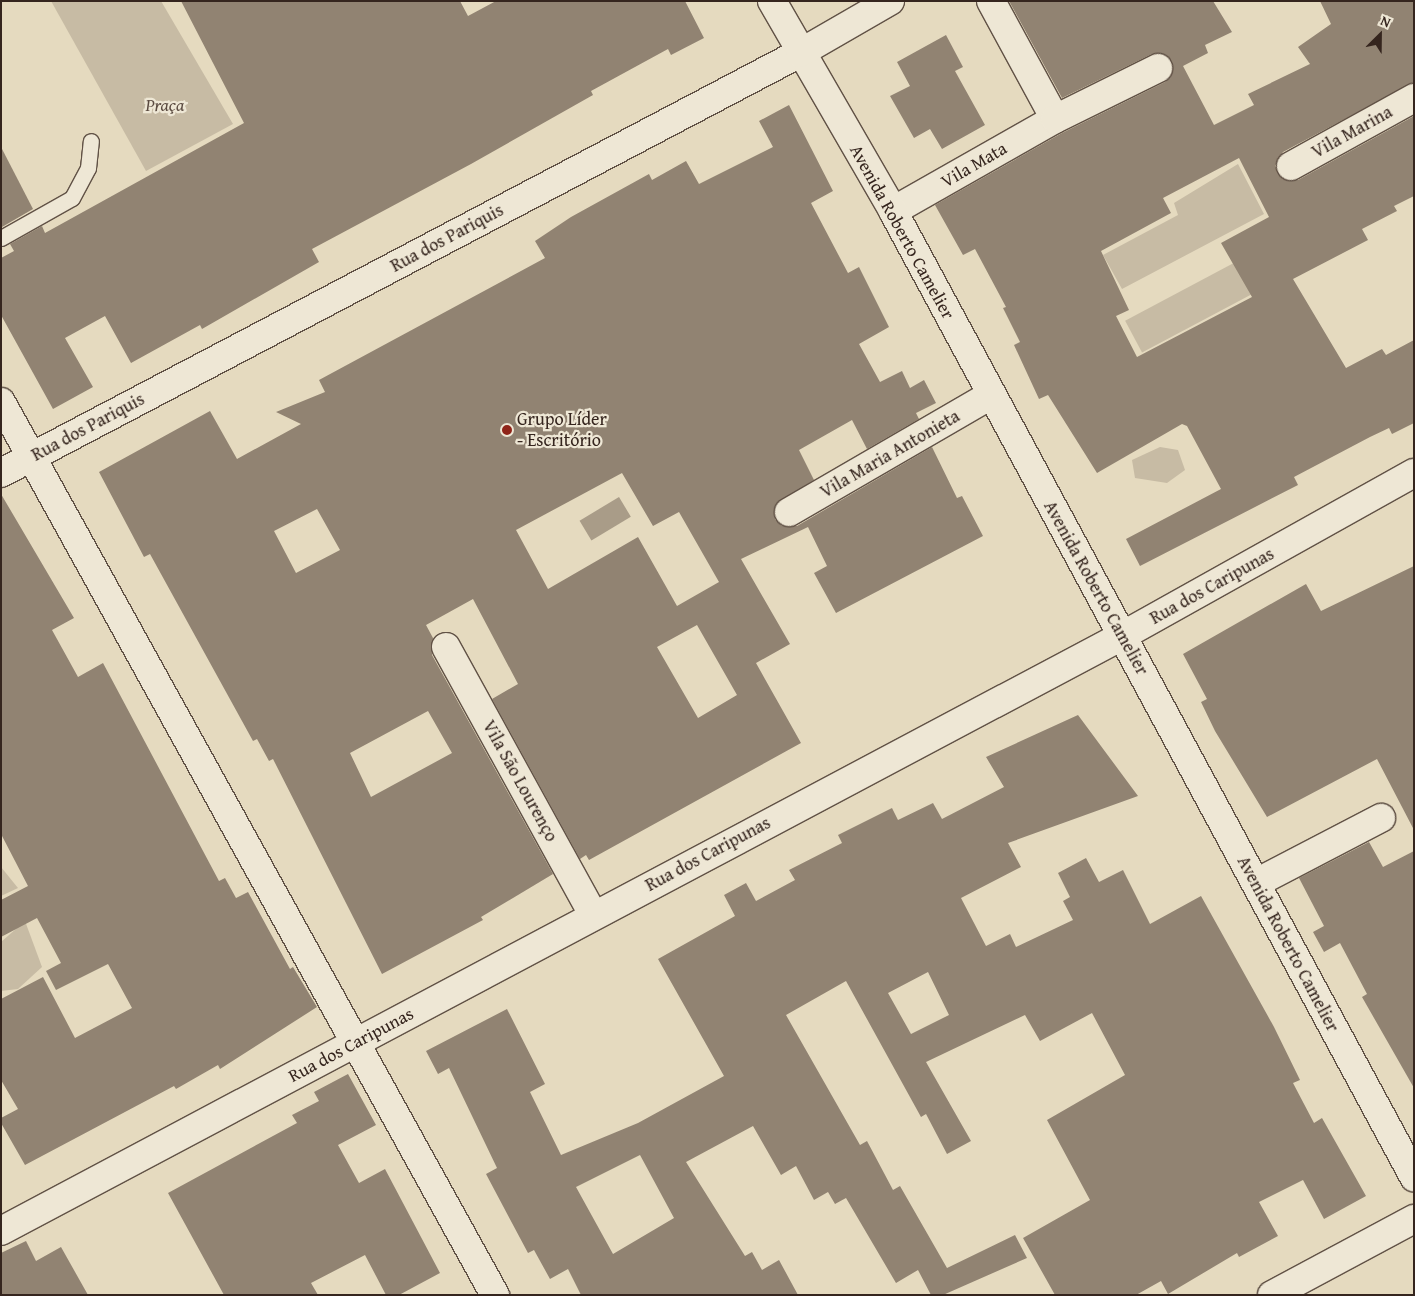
<!DOCTYPE html>
<html>
<head>
<meta charset="utf-8">
<style>
	body { margin:0 }
	#map { position:relative; width:1415px; height:1296px; overflow:hidden; background:#e5dabf; font-family:"Gentium Book Plus",serif }
	div>[style] { position:absolute }
	.green>* { inset:0; background:#c7bba4; transform-origin:0 0 }
	.water>* { inset:0; background:#a99c88; transform-origin:0 0 }
	.building>* { inset:0; background:#918372 }
	.roads { filter:drop-shadow(1px 0 #615246) drop-shadow(-1px 0 #615246) drop-shadow(0 1px #615246) drop-shadow(0 -1px #615246) }
	.lane>* { height:15px; margin:-7.5px; padding:0 7.5px; transform-origin:7.5px; border-radius:7.5px; background:#eee7d5 }
	.street>* { height:28px; margin:-14px; padding:0 14px; transform-origin:14px; border-radius:14px; background:#eee7d5 }
	.secondary>* { height:28px; margin:-14px; padding:0 14px; transform-origin:14px; border-radius:14px; background:#eee7d5 }
	.dots>* { width:14px; height:14px; translate:-50% -50%; box-sizing:border-box; border:2px solid #eee7d5; border-radius:50% }
	span { translate:-50% -50%; white-space:nowrap; text-align:center; line-height:1.15; -webkit-text-stroke:4.5px #eee7d5; paint-order:stroke }
	.park-label { font-size:18px; color:#5a4a40; font-style:italic }
	.street-label { font-size:18px; color:#35251e }
	.poi-label { font-size:18px; color:#35251e }
	.left { translate:0 -50%; text-align:left }
	.frame { position:absolute; inset:0; border:2px solid #35251e; pointer-events:none }
	.north { position:absolute; left:1355px; top:10px; width:50px; height:50px; -webkit-text-stroke:4px #eee7d5; paint-order:stroke; rotate:23deg; font-size:14px; font-weight:700; line-height:20px; text-align:center; color:#35251e }
	.north::after { content:''; display:block; margin:auto; width:18px; height:22px; background:#35251e; clip-path:polygon(50% 0,100% 100%,50% 72%,0 100%) }
</style>
</head>
<body>
<div id="map">
	<div class="green">
		<i style="clip-path:polygon(51px 1px,161px 1px,233px 124px,146px 171px)"></i>
		<i style="clip-path:polygon(1238px 164px,1264px 214px,1122px 289px,1103px 255px,1178px 215px,1174px 203px)"></i>
		<i style="left:1277px;top:240px;width:36px;height:172px;rotate:62deg"></i>
		<i style="clip-path:polygon(1160px 447px,1178px 450px,1185px 470px,1167px 483px,1135px 478px,1132px 460px)"></i>
		<i style="clip-path:polygon(1px 867px,18px 888px,1px 896px)"></i>
		<i style="clip-path:polygon(25px 921px,42px 967px,18px 989px,1px 991px,1px 942px)"></i>
	</div>
	<div class="water">
		<i style="left:619px;top:497px;width:23px;height:46px;rotate:59deg"></i>
	</div>
	<div class="building">
		<i style="clip-path:polygon(181px 1px,460px 1px,468px 16px,496px 1px,685px 1px,704px 38px,671px 55px,668px 49px,591px 91px,593px 95px,471px 164px,312px 249px,319px 262px,202px 329px,200px 325px,131px 363px,105px 316px,65px 338px,93px 387px,53px 409px,1px 315px,1px 258px,14px 251px,10px 244px,42px 226px,45px 233px,244px 123px)"></i>
		<i style="clip-path:polygon(evenodd,1009px 1px,1213px 1px,1232px 32px,1205px 45px,1208px 53px,1183px 66px,1214px 125px,1254px 105px,1248px 94px,1310px 64px,1298px 47px,1331px 24px,1320px 1px,1414px 1px,1414px 82px,1283px 152px,1275px 166px,1283px 179px,1298px 180px,1414px 116px,1414px 196px,1394px 206px,1397px 211px,1362px 229px,1368px 240px,1293px 279px,1346px 368px,1382px 349px,1386px 355px,1414px 340px,1414px 423px,1392px 434px,1389px 428px,1370px 437px,1294px 477px,1298px 485px,1140px 566px,1126px 539px,1221px 489px,1187px 426px,1182px 424px,1097px 473px,1048px 395px,1039px 399px,1014px 345px,1020px 342px,1003px 308px,1006px 307px,975px 249px,963px 255px,935px 205px,1062px 133px,1165px 82px,1171px 76px,1172px 62px,1166px 55px,1152px 54px,1062px 98px,1009px 1px,1239px 158px,1269px 217px,1221px 243px,1252px 297px,1137px 357px,1116px 316px,1129px 310px,1101px 251px,1171px 213px,1163px 198px,1239px 158px)"></i>
		<i style="clip-path:polygon(946px 35px,963px 67px,955px 71px,985px 125px,942px 149px,930px 129px,914px 138px,890px 96px,910px 86px,897px 62px)"></i>
		<i style="clip-path:polygon(evenodd,789px 105px,833px 191px,811px 203px,848px 273px,859px 267px,889px 327px,859px 344px,880px 382px,902px 371px,910px 388px,924px 380px,936px 403px,916px 413px,919px 419px,867px 449px,852px 420px,799px 450px,814px 480px,776px 504px,775px 519px,782px 526px,797px 526px,932px 447px,957px 498px,962px 496px,983px 536px,836px 613px,814px 573px,827px 566px,808px 527px,741px 559px,790px 644px,756px 663px,801px 743px,589px 860px,586px 855px,580px 859px,492px 699px,518px 684px,473px 599px,426px 625px,433px 638px,432px 655px,553px 874px,481px 917px,483px 920px,382px 974px,273px 759px,269px 761px,257px 739px,253px 741px,150px 554px,144px 557px,99px 472px,210px 411px,237px 459px,301px 424px,276px 412px,325px 392px,319px 380px,545px 258px,535px 241px,571px 217px,649px 174px,652px 180px,686px 161px,699px 184px,773px 147px,759px 121px,789px 105px,622px 473px,653px 526px,679px 512px,719px 582px,677px 606px,638px 537px,548px 589px,516px 530px,622px 473px,789px 105px,317px 509px,340px 550px,296px 573px,274px 531px,317px 509px,789px 105px,697px 625px,737px 695px,698px 718px,657px 647px,697px 625px,789px 105px,428px 711px,452px 753px,371px 797px,350px 753px,428px 711px)"></i>
		<i style="clip-path:polygon(1px 147px,33px 209px,2px 227px,1px 226px)"></i>
		<i style="clip-path:polygon(1px 494px,74px 618px,52px 630px,78px 677px,103px 663px,219px 881px,225px 878px,236px 898px,248px 892px,290px 969px,293px 967px,317px 1007px,220px 1069px,218px 1065px,176px 1089px,174px 1086px,25px 1165px,1px 1123px,1px 1118px,18px 1109px,1px 1080px,1px 999px,43px 977px,75px 1038px,132px 1008px,108px 964px,56px 990px,46px 971px,61px 963px,37px 918px,1px 937px,1px 900px,28px 886px,1px 834px)"></i>
		<i style="clip-path:polygon(1414px 566px,1414px 830px,1377px 759px,1267px 817px,1215px 731px,1201px 702px,1207px 699px,1183px 654px,1306px 584px,1321px 611px)"></i>
		<i style="clip-path:polygon(evenodd,1078px 715px,1138px 796px,1008px 843px,1021px 867px,961px 898px,986px 946px,1010px 934px,1016px 947px,1073px 920px,1063px 901px,1070px 897px,1058px 873px,1086px 858px,1099px 882px,1123px 870px,1150px 924px,1201px 896px,1274px 1027px,1300px 1080px,1293px 1083px,1314px 1123px,1322px 1118px,1366px 1196px,1324px 1219px,1303px 1180px,1259px 1202px,1278px 1236px,1239px 1257px,1237px 1253px,1168px 1294px,1161px 1281px,1136px 1295px,1055px 1295px,1023px 1238px,1090px 1200px,1047px 1120px,1125px 1075px,1092px 1013px,1040px 1041px,1025px 1015px,926px 1062px,971px 1141px,947px 1154px,926px 1114px,921px 1117px,846px 981px,786px 1015px,860px 1145px,867px 1141px,893px 1190px,900px 1186px,947px 1268px,1015px 1235px,1027px 1258px,943px 1295px,931px 1295px,918px 1270px,896px 1283px,846px 1198px,835px 1204px,828px 1192px,814px 1200px,796px 1166px,781px 1175px,753px 1126px,686px 1162px,745px 1256px,752px 1252px,762px 1270px,779px 1260px,798px 1295px,581px 1295px,568px 1269px,550px 1279px,534px 1250px,528px 1253px,486px 1174px,497px 1168px,449px 1068px,438px 1074px,426px 1051px,507px 1009px,545px 1084px,530px 1092px,561px 1155px,638px 1123px,724px 1076px,658px 959px,735px 916px,724px 895px,746px 883px,756px 901px,795px 880px,789px 870px,842px 843px,838px 835px,892px 808px,898px 820px,933px 803px,942px 819px,1004px 787px,986px 757px,1078px 715px,928px 972px,949px 1015px,911px 1034px,888px 993px,928px 972px,1078px 715px,640px 1155px,674px 1218px,613px 1254px,576px 1187px,640px 1155px)"></i>
		<i style="clip-path:polygon(1369px 842px,1383px 867px,1414px 851px,1414px 1088px,1362px 997px,1367px 994px,1340px 943px,1324px 952px,1313px 932px,1324px 926px,1299px 878px)"></i>
		<i style="clip-path:polygon(348px 1074px,376px 1125px,338px 1145px,359px 1183px,385px 1169px,440px 1273px,399px 1295px,386px 1295px,365px 1255px,311px 1283px,318px 1295px,224px 1295px,168px 1193px,297px 1123px,292px 1115px,319px 1101px,314px 1092px)"></i>
		<i style="clip-path:polygon(26px 1241px,36px 1261px,61px 1247px,88px 1295px,1px 1295px,1px 1253px)"></i>
	</div>
	<div class="roads">
		<div class="lane">
			<i style="left:1px;top:238px;width:81px;rotate:-29.4deg"></i>
			<i style="left:72px;top:198px;width:34px;rotate:-62deg"></i>
			<i style="left:88px;top:168px;width:27px;rotate:-84deg"></i>
		</div>
		<div class="street">
			<i style="left:991px;top:1px;width:134px;rotate:61.5deg"></i>
			<i style="left:1291px;top:166px;width:141px;rotate:-28.9deg"></i>
			<i style="left:893px;top:211px;width:186px;rotate:-29.6deg"></i>
			<i style="left:1055px;top:119px;width:115px;rotate:-26.3deg"></i>
			<i style="left:1px;top:402px;width:1021px;rotate:61.05deg"></i>
			<i style="left:1px;top:473px;width:903px;rotate:-27.73deg"></i>
			<i style="left:789px;top:512px;width:233px;rotate:-30.1deg"></i>
			<i style="left:446px;top:647px;width:305px;rotate:61.2deg"></i>
			<i style="left:1256px;top:883px;width:141px;rotate:-27.5deg"></i>
			<i style="left:1px;top:1231px;width:1269px;rotate:-27.96deg"></i>
			<i style="left:1122px;top:636px;width:334px;rotate:-29.2deg"></i>
			<i style="left:1272px;top:1295px;width:161px;rotate:-28.2deg"></i>
		</div>
		<div class="secondary">
			<i style="left:772px;top:1px;width:242px;rotate:60deg"></i>
			<i style="left:893px;top:211px;width:1098px;rotate:61.66deg"></i>
			<i style="left:800px;top:53px;width:104px;rotate:-30deg"></i>
		</div>
	</div>
	<div class="dots">
		<i style="left:507px;top:430px;background:#8f2418"></i>
	</div>
	<div class="park-label">
		<span style="left:165px;top:105px">Praça</span>
	</div>
	<div class="street-label">
		<span style="left:1352px;top:132px;rotate:-29deg">Vila Marina</span>
		<span style="left:974px;top:165px;rotate:-30deg">Vila Mata</span>
		<span style="left:902px;top:232px;rotate:61deg">Avenida Roberto Camelier</span>
		<span style="left:447px;top:238px;rotate:-28deg">Rua dos Pariquis</span>
		<span style="left:88px;top:427px;rotate:-28deg">Rua dos Pariquis</span>
		<span style="left:890px;top:454px;rotate:-30deg">Vila Maria Antonieta</span>
		<span style="left:1212px;top:586px;rotate:-29deg">Rua dos Caripunas</span>
		<span style="left:1096px;top:588px;rotate:61deg">Avenida Roberto Camelier</span>
		<span style="left:520px;top:781px;rotate:61deg">Vila São Lourenço</span>
		<span style="left:708px;top:854px;rotate:-28deg">Rua dos Caripunas</span>
		<span style="left:1288px;top:944px;rotate:62deg">Avenida Roberto Camelier</span>
		<span style="left:351px;top:1045px;rotate:-28deg">Rua dos Caripunas</span>
	</div>
	<div class="poi-label">
		<span class="left" style="left:517px;top:430px">Grupo Líder<br>- Escritório</span>
	</div>
	<div class="frame"></div>
	<div class="north">N</div>
</div>
</body>
</html>
